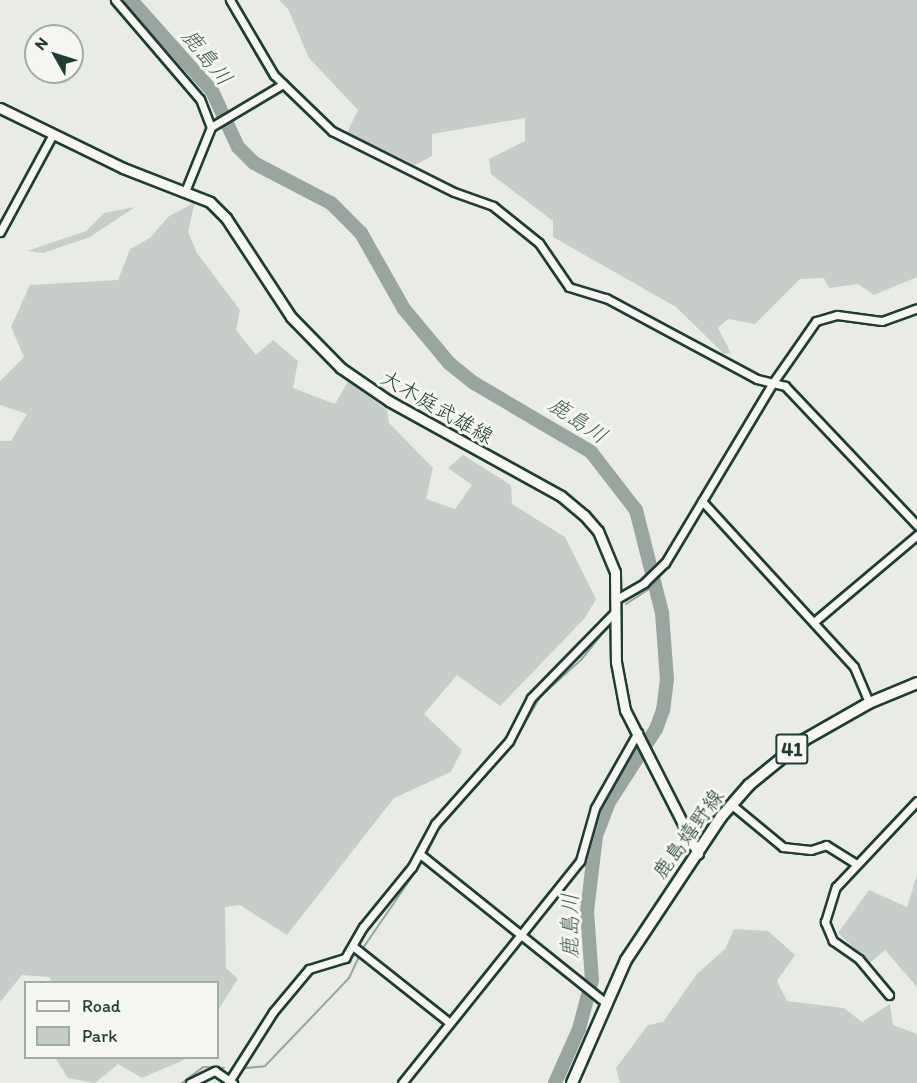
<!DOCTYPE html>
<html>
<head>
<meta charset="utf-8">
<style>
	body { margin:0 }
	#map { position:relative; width:917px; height:1083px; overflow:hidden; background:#e9ebe7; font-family:Itim,"Klee One",sans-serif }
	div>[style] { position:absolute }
	.green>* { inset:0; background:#c7cec9 }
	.stream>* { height:2px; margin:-1px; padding:0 1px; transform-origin:1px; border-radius:1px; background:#99a6a0 }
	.river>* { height:14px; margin:-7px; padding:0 7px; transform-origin:7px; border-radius:7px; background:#99a6a0 }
	.roads { filter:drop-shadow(2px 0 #1f3d34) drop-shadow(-2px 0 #1f3d34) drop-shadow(0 2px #1f3d34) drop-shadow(0 -2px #1f3d34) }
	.minor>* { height:7px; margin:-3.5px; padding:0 3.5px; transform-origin:3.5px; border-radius:3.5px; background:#f6f6f2 }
	.secondary>* { height:9px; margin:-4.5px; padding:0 4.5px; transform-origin:4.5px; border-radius:4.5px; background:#f6f6f2 }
	.primary>* { height:10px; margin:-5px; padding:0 5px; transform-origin:5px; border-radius:5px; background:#f6f6f2 }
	span { translate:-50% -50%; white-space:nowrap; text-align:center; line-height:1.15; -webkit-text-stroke:6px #f6f6f2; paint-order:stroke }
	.shield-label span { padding:2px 4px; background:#f6f6f2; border:2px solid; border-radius:4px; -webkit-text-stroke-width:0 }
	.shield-label { font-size:20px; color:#1f3d34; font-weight:700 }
	.street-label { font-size:21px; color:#1f3d34 }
	.water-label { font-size:22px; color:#445c54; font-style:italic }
	.legend { position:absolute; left:24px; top:981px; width:195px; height:78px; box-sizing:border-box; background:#f6f6f2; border:2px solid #a0aca6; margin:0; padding:8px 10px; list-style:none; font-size:18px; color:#1f3d34 }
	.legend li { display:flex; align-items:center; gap:12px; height:30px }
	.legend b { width:30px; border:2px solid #a0aca6 }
	.north { position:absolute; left:24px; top:24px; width:60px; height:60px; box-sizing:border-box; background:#f6f6f2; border:2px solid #a0aca6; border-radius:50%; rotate:309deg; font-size:16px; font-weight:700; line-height:24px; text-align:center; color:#1f3d34 }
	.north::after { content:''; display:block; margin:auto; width:21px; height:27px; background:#1f3d34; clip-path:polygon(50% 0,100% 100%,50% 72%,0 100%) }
</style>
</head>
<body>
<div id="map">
	<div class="green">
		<i style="clip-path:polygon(279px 0,917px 0,917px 277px,874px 295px,858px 284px,829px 288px,824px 278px,800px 279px,755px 324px,728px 319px,718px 328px,731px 353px,724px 354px,676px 307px,553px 237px,553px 221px,491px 174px,489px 159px,525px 141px,525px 118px,432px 134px,432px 156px,415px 165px,347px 133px,358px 110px,309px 58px,288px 9px)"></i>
		<i style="clip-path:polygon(195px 202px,188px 232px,197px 253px,240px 310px,236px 330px,256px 355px,273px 340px,298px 361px,293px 388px,335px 404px,348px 381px,387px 410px,389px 423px,433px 468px,426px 499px,455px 509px,472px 485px,448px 468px,463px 455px,511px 485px,512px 504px,565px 537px,596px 599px,585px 618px,500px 706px,457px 675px,424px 714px,462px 750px,451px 772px,394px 798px,287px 935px,240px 905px,225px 907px,226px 968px,238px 979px,218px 1010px,218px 982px,52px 982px,49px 977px,22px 975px,0 1002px,0 441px,11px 441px,27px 414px,0 405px,0 381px,24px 357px,11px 327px,30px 285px,118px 280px,130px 249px,150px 238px,168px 217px)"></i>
		<i style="clip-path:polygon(135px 207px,90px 237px,43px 253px,27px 251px,86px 231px,104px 213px)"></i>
		<i style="clip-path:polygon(917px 875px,917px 987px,885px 950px,870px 963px,838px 933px,869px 890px,907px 907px)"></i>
		<i style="clip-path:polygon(734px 929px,768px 931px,795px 955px,777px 981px,787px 1001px,844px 1008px,862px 1022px,890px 1004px,893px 1025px,917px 1034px,917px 1083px,620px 1083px,616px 1068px,648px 1025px,663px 1022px,697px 974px,725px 949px)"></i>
		<i style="clip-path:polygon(55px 1058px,188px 1058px,142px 1078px,118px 1064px,95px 1083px,68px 1078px)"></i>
	</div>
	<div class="stream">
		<i style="left:225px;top:0;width:25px;rotate:61deg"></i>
		<i style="left:243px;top:32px;width:54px;rotate:60.1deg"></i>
		<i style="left:626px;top:604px;width:37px;rotate:-33deg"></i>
		<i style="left:427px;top:853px;width:25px;rotate:-64deg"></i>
		<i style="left:438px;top:830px;width:113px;rotate:-49deg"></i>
		<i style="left:512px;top:745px;width:56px;rotate:-59.7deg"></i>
		<i style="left:540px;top:697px;width:55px;rotate:-42.1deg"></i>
		<i style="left:581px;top:660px;width:38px;rotate:-51deg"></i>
		<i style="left:363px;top:948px;width:104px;rotate:-55.5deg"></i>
		<i style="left:238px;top:1069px;width:27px;rotate:-6deg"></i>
		<i style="left:265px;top:1066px;width:122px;rotate:-46.3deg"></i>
		<i style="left:349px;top:978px;width:23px;rotate:-65deg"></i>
		<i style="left:182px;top:1083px;width:26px;rotate:-37deg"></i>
		<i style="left:203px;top:1067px;width:21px;rotate:3deg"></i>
	</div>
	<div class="river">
		<i style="left:131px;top:0;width:122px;rotate:48.3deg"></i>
		<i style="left:212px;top:91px;width:62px;rotate:65.1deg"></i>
		<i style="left:238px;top:147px;width:23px;rotate:45deg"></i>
		<i style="left:254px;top:163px;width:87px;rotate:27.5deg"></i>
		<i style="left:331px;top:203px;width:42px;rotate:45deg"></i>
		<i style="left:361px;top:233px;width:87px;rotate:60.5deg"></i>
		<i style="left:404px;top:309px;width:70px;rotate:50.2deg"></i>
		<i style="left:449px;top:363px;width:32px;rotate:39deg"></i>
		<i style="left:474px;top:383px;width:136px;rotate:30.5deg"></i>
		<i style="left:591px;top:452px;width:73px;rotate:52.2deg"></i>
		<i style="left:636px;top:510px;width:106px;rotate:75.8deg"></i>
		<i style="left:662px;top:613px;width:66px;rotate:85.7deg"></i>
		<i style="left:667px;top:679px;width:31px;rotate:97deg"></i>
		<i style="left:663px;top:710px;width:20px;rotate:110deg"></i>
		<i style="left:656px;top:729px;width:87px;rotate:122.8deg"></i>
		<i style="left:609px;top:802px;width:36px;rotate:111deg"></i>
		<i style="left:596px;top:836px;width:76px;rotate:96.8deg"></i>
		<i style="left:587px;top:911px;width:69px;rotate:85.9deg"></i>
		<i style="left:592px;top:980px;width:51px;rotate:104.9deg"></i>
		<i style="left:579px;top:1029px;width:59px;rotate:114deg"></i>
	</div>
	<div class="roads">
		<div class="minor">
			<i style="left:115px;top:0;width:130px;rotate:49.4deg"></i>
			<i style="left:200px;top:99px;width:30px;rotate:69deg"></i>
			<i style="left:230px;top:0;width:87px;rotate:59.6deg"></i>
			<i style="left:274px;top:75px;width:81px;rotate:44deg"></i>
			<i style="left:332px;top:131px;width:136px;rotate:26.6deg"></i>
			<i style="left:454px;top:192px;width:41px;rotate:19.7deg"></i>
			<i style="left:493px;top:206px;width:59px;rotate:38.8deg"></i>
			<i style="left:539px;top:243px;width:53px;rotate:55.7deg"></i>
			<i style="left:569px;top:287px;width:39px;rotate:17deg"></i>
			<i style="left:606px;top:298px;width:171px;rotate:28.2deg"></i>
			<i style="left:757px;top:379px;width:29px;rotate:14deg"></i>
			<i style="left:785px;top:386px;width:192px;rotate:46.5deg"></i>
			<i style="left:186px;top:189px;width:67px;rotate:-68deg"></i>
			<i style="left:211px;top:127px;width:84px;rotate:-30.8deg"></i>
			<i style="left:0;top:232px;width:111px;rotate:-61.6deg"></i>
			<i style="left:702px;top:501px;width:225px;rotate:47.5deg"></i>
			<i style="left:854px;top:667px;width:39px;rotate:67deg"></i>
			<i style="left:615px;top:600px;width:34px;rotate:-30deg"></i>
			<i style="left:644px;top:583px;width:29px;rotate:-44deg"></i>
			<i style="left:665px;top:563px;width:209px;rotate:-59.1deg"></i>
			<i style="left:772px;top:384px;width:77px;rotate:-55.1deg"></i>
			<i style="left:816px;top:321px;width:22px;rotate:-16deg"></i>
			<i style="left:837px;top:315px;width:45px;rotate:7.6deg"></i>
			<i style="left:882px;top:321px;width:37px;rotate:-20deg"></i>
			<i style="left:815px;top:621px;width:133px;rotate:-40.1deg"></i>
			<i style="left:732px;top:805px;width:66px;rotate:39.5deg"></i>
			<i style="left:783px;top:847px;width:28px;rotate:6deg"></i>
			<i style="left:811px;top:850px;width:16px;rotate:-18deg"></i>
			<i style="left:826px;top:845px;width:34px;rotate:32deg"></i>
			<i style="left:420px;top:854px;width:237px;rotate:38.7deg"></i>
			<i style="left:354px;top:947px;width:122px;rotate:38.4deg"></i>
			<i style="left:889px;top:995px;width:47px;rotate:-129.8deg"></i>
			<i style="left:859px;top:959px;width:32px;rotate:-145deg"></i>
			<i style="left:833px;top:941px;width:21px;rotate:-113deg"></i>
			<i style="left:825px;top:922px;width:37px;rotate:-73deg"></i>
			<i style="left:836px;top:887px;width:118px;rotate:-46.7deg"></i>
			<i style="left:190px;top:1083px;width:28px;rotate:-26deg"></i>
			<i style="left:215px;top:1071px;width:22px;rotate:34deg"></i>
			<i style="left:228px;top:1083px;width:84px;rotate:-57.6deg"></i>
			<i style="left:273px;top:1012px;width:56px;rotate:-50.1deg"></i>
			<i style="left:309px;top:969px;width:38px;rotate:-17deg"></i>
			<i style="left:345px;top:958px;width:36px;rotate:-60deg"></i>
			<i style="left:363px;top:927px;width:77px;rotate:-50.8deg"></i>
			<i style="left:412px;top:867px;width:49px;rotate:-61.9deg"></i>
			<i style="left:435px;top:824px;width:111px;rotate:-48.3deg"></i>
			<i style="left:509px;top:741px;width:48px;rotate:-62.9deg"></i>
			<i style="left:531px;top:698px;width:120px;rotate:-45.7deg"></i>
			<i style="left:402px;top:1083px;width:285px;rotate:-51.3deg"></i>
			<i style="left:580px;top:861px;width:55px;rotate:-74.2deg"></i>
			<i style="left:595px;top:808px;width:87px;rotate:-60.5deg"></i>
		</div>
		<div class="secondary">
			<i style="left:0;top:108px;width:137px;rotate:26deg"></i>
			<i style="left:123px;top:168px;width:93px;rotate:21.3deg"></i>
			<i style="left:210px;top:202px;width:23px;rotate:45deg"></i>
			<i style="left:226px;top:218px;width:118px;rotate:56.7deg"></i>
			<i style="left:291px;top:317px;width:71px;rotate:45.6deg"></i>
			<i style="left:341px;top:368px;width:58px;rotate:34.5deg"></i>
			<i style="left:389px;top:401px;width:196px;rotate:28.9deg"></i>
			<i style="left:561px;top:496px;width:30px;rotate:40deg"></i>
			<i style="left:584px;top:515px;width:21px;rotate:49deg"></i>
			<i style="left:598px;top:531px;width:44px;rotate:67.5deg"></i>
			<i style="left:615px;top:572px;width:90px;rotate:89.4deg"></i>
			<i style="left:616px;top:662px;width:49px;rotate:79.4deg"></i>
			<i style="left:625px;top:710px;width:161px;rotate:63deg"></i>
		</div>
		<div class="primary">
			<i style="left:572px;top:1083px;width:134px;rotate:-66.3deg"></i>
			<i style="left:626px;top:960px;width:172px;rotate:-56.4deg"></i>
			<i style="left:721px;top:817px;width:43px;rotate:-48.8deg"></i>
			<i style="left:749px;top:785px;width:71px;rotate:-39.3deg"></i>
			<i style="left:804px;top:740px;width:75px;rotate:-29.6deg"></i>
			<i style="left:869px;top:703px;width:52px;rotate:-22.6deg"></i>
		</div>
	</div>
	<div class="shield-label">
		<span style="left:792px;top:749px">41</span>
	</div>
	<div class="street-label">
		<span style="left:437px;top:407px;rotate:30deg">大木庭武雄線</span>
		<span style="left:688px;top:834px;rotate:-54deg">鹿島嬉野線</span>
	</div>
	<div class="water-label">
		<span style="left:207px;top:57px;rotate:51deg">鹿島川</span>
		<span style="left:578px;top:420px;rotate:34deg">鹿島川</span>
		<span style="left:570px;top:926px;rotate:-90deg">鹿島川</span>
	</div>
	<ul class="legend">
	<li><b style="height:8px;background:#f6f6f2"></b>Road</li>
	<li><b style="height:16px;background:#c7cec9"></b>Park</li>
	</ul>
	<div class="north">N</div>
</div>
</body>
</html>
